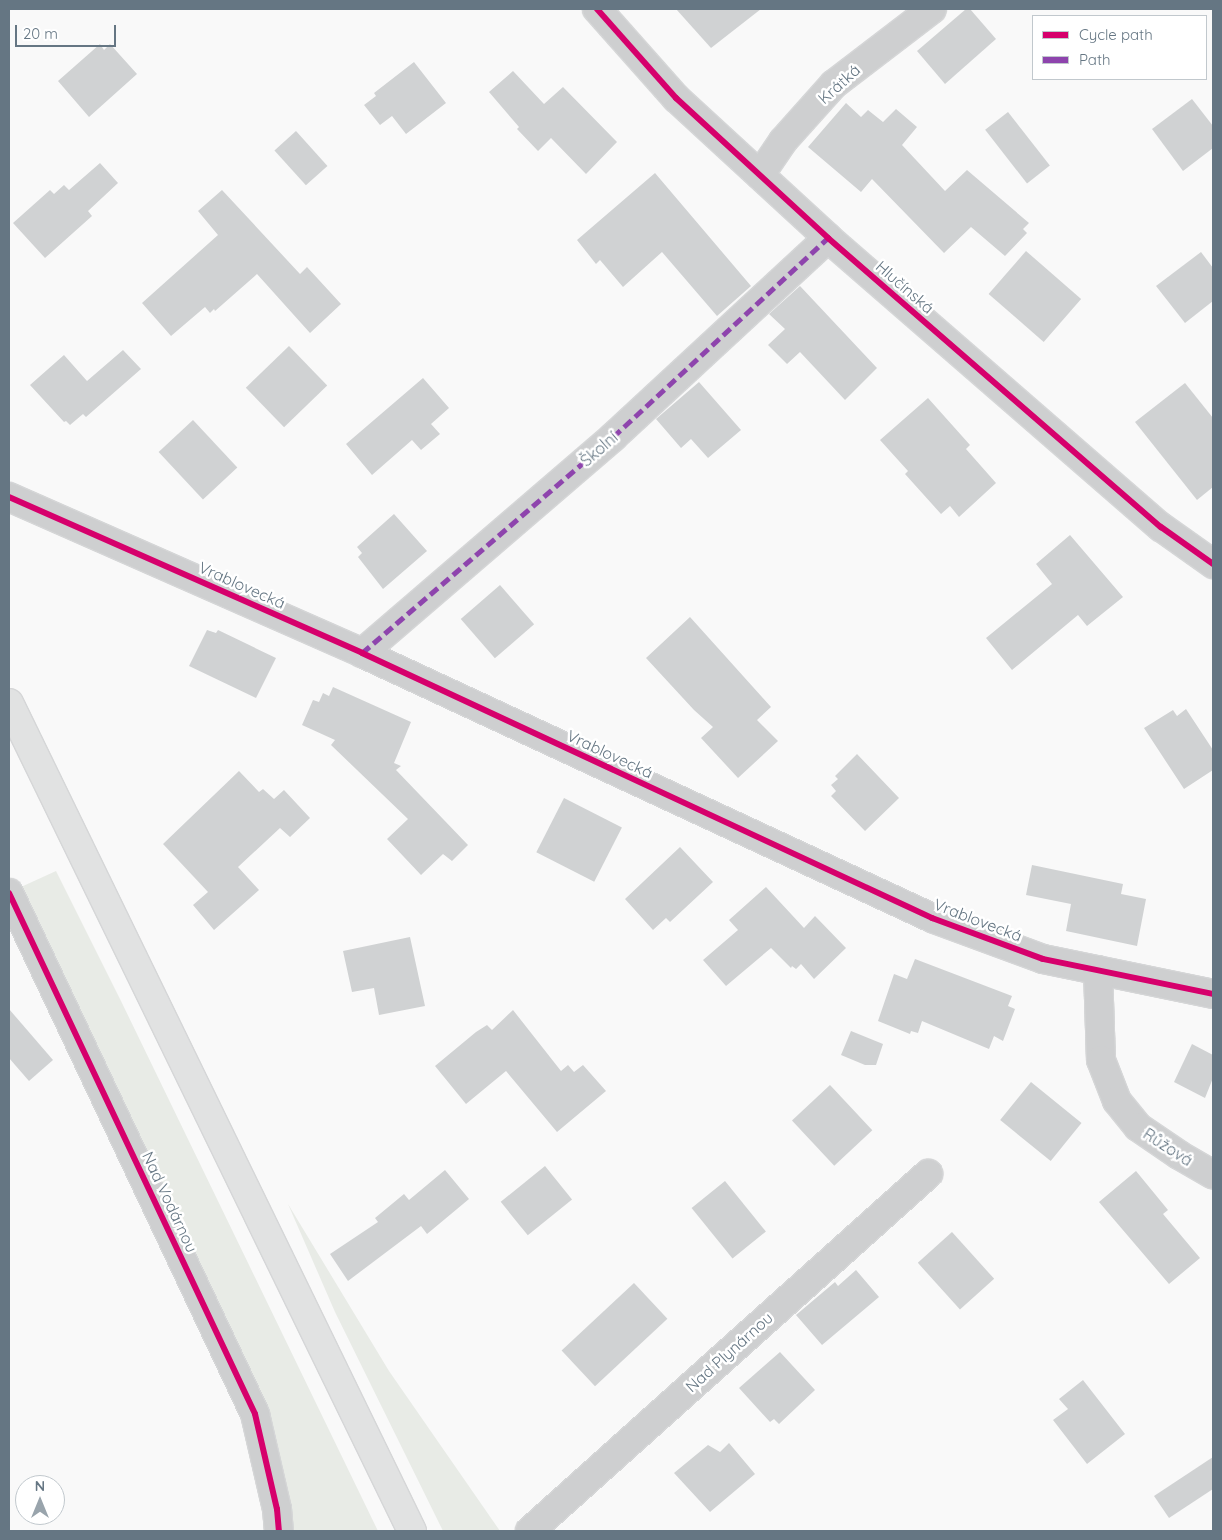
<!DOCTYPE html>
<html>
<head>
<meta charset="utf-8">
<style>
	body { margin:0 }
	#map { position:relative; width:1222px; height:1540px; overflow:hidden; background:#f9f9f9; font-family:Quicksand,sans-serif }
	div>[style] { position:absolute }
	.green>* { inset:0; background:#e8ebe6 }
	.building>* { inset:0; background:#d0d2d3; transform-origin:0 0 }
	.roads { filter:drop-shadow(1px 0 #d5d6d7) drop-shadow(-1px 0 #d5d6d7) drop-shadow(0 1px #d5d6d7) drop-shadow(0 -1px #d5d6d7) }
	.minor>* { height:28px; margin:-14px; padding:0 14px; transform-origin:14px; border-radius:14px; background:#cecfd0 }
	.major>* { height:28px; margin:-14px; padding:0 14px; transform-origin:14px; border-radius:14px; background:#e1e2e2 }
	.quiet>* { height:5px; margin-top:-2.5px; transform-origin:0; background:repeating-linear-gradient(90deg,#8e44ad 0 10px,transparent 0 15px) }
	.cycleway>* { height:6px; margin:-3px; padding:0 3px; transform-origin:3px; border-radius:3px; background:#d6006c }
	span { translate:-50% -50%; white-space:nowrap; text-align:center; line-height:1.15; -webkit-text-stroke:5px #fff; paint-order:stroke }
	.street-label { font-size:16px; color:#657683 }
	.frame { position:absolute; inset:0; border:10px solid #657683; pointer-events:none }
	.legend { position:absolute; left:1032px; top:15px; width:175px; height:65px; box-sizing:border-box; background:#fff; border:1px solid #c1c8cd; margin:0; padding:6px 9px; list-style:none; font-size:15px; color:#657683 }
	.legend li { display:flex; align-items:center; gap:10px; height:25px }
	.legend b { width:25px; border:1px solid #c1c8cd }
	.north { position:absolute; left:15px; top:1475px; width:50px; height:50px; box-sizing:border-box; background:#fff; border:1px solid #c1c8cd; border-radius:50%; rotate:0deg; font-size:14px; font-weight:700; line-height:20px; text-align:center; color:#657683 }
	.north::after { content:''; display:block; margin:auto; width:18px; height:22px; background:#99a4ac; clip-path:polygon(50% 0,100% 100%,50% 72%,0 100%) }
	.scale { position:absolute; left:15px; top:25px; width:101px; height:22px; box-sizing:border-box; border:2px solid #657683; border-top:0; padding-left:6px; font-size:15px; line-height:18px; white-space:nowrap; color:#657683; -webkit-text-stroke:4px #fff; paint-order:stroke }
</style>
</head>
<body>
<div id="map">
	<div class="green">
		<i style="clip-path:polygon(56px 871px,121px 1001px,378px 1531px,294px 1531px,276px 1444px,21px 887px)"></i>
		<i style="clip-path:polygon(288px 1204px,389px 1371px,500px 1531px,443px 1531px,335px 1312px)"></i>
	</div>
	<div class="building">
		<i style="clip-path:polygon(676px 9px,761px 9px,711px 48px)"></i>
		<i style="clip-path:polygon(966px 9px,970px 9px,996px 39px,945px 84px,917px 51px)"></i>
		<i style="clip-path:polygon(100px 44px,104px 50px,110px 44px,137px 74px,89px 117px,58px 81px)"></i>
		<i style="clip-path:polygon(414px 62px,446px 103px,406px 134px,392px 116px,380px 125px,364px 105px,376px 96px,374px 93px)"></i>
		<i style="clip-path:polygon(513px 71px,544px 104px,563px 87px,617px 142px,586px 174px,551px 138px,538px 151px,517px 129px,519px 127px,489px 92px)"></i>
		<i style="clip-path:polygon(1192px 99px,1213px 126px,1213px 148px,1183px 171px,1152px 129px)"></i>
		<i style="clip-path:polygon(846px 103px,861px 117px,868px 110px,883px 122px,896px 109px,917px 127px,902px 145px,945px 191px,967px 170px,1029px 223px,1023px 229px,1027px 233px,1005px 256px,971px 227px,944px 253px,872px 179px,861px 192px,808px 147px)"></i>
		<i style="left:1008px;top:112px;width:68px;height:29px;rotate:52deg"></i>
		<i style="left:296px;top:131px;width:47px;height:29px;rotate:48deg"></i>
		<i style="clip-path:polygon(100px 163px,118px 183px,88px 211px,92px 216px,45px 258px,13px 223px,50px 190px,54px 194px,64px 185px,69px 190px)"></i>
		<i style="clip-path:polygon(655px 173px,751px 286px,717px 316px,662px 252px,623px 287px,600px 260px,596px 264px,577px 240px)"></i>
		<i style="clip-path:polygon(222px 190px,300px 274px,307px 267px,341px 304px,310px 333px,257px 274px,215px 311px,214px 309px,210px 313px,205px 307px,171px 336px,142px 303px,218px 235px,198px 211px)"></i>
		<i style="left:1026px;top:251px;width:73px;height:57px;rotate:41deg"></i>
		<i style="clip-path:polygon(1201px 252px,1213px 268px,1213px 301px,1185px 323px,1156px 286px)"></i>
		<i style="clip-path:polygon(800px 286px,877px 368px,845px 400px,800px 352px,787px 364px,768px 345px,785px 329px,769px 314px)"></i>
		<i style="left:289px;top:346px;width:55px;height:60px;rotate:46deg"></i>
		<i style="clip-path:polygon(123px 350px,141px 369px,86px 417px,83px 414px,70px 425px,66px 421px,64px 422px,30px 385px,64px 355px,87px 381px)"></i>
		<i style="clip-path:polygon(423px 378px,449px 408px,431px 424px,440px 434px,421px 450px,412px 440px,372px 475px,346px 444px)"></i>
		<i style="clip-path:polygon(699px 382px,741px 430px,708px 458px,691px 439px,681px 448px,656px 419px)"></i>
		<i style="clip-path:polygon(1185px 383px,1213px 418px,1213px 487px,1197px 500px,1135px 422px)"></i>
		<i style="clip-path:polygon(928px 398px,970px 445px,966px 449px,996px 483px,959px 517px,950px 506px,941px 514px,905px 474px,908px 471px,880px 440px)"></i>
		<i style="left:193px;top:420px;width:65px;height:47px;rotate:47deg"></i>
		<i style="clip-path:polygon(394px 514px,427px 551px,383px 589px,358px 557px,362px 553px,357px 547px)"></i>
		<i style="clip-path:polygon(1070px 535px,1123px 597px,1087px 626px,1078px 615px,1012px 670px,986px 638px,1052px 584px,1036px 564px)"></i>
		<i style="left:500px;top:585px;width:52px;height:52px;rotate:49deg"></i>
		<i style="clip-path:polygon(690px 617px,771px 707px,757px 720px,778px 741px,738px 778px,701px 738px,713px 727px,694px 710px,646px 658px)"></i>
		<i style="clip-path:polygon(207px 630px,216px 633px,218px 630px,276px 658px,256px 698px,189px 666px)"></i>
		<i style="clip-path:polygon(333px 687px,411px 722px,394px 763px,401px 766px,396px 770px,468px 845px,452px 861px,443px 854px,421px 875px,387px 839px,408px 819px,331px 745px,335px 740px,302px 725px,313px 700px,319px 702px,323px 693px,329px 696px)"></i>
		<i style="clip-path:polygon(1186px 709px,1213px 750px,1213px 770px,1184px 789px,1144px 728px,1173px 710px,1177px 716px)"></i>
		<i style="clip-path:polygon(857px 754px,899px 798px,865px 831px,831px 796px,836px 791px,831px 785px,838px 779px,835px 776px)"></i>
		<i style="clip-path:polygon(239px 771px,259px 792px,263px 789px,274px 799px,284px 790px,310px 818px,290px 837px,280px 828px,238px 867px,259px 890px,214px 930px,193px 905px,208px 892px,163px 844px)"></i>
		<i style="left:564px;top:798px;width:65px;height:61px;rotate:27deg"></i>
		<i style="clip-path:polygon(680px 847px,713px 882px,670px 922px,666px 918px,653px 930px,625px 899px)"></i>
		<i style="clip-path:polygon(1032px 865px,1123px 884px,1121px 894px,1146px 899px,1137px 946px,1066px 931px,1071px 904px,1026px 895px)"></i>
		<i style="clip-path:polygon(766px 887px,804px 928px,815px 916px,846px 948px,814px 979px,801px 964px,796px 969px,792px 966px,791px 968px,771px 948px,726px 986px,703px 960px,738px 930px,729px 920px)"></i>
		<i style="clip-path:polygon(410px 937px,425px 1006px,379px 1015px,374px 988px,352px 992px,343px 951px)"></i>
		<i style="clip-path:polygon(915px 959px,1012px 996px,1008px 1006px,1015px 1009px,1003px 1041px,994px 1036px,989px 1049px,922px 1021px,918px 1033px,911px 1031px,910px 1034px,878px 1021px,894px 974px,907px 979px)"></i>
		<i style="clip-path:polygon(9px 1009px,53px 1060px,29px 1081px,9px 1058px)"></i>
		<i style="clip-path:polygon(513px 1010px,561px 1071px,568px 1065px,574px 1072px,583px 1065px,606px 1091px,557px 1132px,506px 1071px,466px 1104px,435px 1066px,476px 1032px,487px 1025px,492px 1030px)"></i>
		<i style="clip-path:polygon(851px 1031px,883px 1044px,876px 1065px,865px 1065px,841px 1055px)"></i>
		<i style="clip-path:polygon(1192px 1044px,1213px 1055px,1213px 1078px,1205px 1098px,1174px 1082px)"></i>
		<i style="left:1031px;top:1082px;width:65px;height:49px;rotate:39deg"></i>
		<i style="left:830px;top:1085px;width:62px;height:52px;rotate:47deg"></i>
		<i style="left:545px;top:1166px;width:43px;height:57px;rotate:51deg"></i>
		<i style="clip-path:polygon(445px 1170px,469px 1199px,427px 1234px,421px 1226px,348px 1281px,330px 1254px,378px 1222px,375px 1218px,404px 1194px,409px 1200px)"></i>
		<i style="clip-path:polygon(1136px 1171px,1168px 1210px,1163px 1214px,1200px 1258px,1169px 1284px,1099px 1202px)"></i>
		<i style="left:725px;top:1181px;width:65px;height:43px;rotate:51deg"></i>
		<i style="left:952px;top:1232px;width:63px;height:46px;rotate:48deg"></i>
		<i style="clip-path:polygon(856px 1270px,879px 1297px,822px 1345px,796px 1315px,835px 1282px,838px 1286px)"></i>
		<i style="left:634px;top:1283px;width:49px;height:99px;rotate:47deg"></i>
		<i style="clip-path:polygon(780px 1352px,815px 1390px,779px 1424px,774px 1419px,770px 1422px,739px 1388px)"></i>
		<i style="clip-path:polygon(1083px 1380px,1125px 1434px,1087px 1464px,1053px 1420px,1068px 1409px,1059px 1399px)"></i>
		<i style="clip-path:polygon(729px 1443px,755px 1474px,710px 1512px,674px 1473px,708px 1445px,720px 1452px)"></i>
		<i style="clip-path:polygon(1213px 1457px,1213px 1489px,1169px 1518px,1154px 1496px)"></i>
	</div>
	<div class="roads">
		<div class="minor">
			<i style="left:597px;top:9px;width:119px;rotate:48.4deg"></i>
			<i style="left:676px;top:98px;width:207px;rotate:42.6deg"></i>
			<i style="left:828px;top:238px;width:441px;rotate:41deg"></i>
			<i style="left:1161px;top:527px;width:64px;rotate:35.4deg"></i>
			<i style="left:760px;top:175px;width:41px;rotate:-55.9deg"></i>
			<i style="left:783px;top:141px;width:76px;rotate:-48.2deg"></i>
			<i style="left:834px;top:84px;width:123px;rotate:-37.4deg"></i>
			<i style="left:9px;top:497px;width:386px;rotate:23.8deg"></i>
			<i style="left:362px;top:653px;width:629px;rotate:24.93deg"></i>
			<i style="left:932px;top:918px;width:118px;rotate:20.3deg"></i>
			<i style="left:1043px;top:959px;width:174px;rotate:11.6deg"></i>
			<i style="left:362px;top:653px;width:331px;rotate:-40.7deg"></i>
			<i style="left:613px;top:437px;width:293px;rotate:-42.8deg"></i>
			<i style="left:9px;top:893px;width:576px;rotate:64.72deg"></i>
			<i style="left:255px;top:1414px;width:98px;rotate:77deg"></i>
			<i style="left:277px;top:1509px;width:22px;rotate:85deg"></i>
			<i style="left:1098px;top:970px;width:90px;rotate:88.1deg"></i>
			<i style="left:1101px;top:1060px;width:44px;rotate:68.7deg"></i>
			<i style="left:1117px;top:1101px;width:33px;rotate:51deg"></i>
			<i style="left:1138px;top:1127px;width:50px;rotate:34.3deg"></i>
			<i style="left:1179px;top:1155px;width:39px;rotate:30deg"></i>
			<i style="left:530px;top:1531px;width:535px;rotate:-41.89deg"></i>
		</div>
		<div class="major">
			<i style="left:9px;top:703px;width:921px;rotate:64.05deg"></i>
		</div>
	</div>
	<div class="quiet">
		<i style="left:362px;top:653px;width:331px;rotate:-40.7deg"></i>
		<i style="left:613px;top:437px;width:293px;rotate:-42.8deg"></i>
	</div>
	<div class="cycleway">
		<i style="left:597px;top:9px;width:119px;rotate:48.4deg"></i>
		<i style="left:676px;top:98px;width:207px;rotate:42.6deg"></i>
		<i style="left:828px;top:238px;width:441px;rotate:41deg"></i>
		<i style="left:1161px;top:527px;width:64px;rotate:35.4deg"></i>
		<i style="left:9px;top:497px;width:386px;rotate:23.8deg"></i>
		<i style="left:362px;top:653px;width:629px;rotate:24.93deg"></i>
		<i style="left:932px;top:918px;width:118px;rotate:20.3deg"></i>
		<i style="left:1043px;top:959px;width:174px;rotate:11.6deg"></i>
		<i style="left:9px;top:893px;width:576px;rotate:64.72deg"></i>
		<i style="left:255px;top:1414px;width:98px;rotate:77deg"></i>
		<i style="left:277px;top:1509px;width:22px;rotate:85deg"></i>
	</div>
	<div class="street-label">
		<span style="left:839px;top:84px;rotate:-42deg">Krátká</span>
		<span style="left:905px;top:287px;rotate:41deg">Hlučínská</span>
		<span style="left:599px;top:449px;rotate:-41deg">Školní</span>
		<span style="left:242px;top:585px;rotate:24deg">Vrablovecká</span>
		<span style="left:610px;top:754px;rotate:25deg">Vrablovecká</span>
		<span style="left:978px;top:920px;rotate:21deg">Vrablovecká</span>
		<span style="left:1168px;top:1147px;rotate:33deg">Růžová</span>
		<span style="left:170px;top:1202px;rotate:65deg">Nad Vodárnou</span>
		<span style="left:729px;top:1352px;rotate:-42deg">Nad Plynárnou</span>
	</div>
	<div class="frame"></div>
	<ul class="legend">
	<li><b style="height:6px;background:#d6006c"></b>Cycle path</li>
	<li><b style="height:6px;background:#8e44ad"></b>Path</li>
	</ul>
	<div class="north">N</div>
	<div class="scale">20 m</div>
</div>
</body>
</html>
